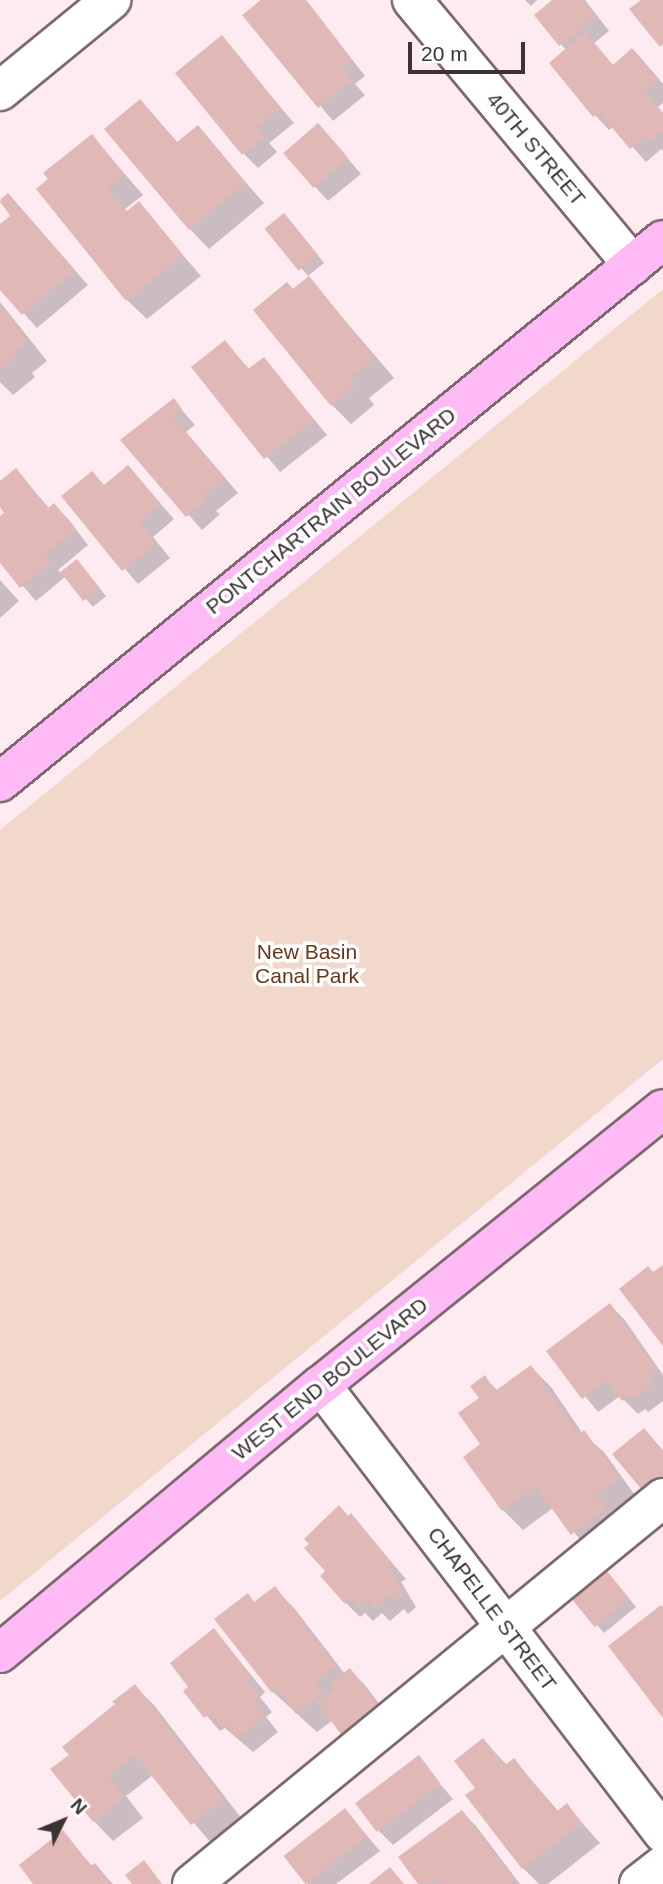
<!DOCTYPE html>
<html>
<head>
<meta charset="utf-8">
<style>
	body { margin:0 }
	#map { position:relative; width:663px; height:1884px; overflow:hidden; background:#fdebf1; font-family:Helvetica,sans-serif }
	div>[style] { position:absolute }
	.green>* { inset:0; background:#f2d8cb }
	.shadow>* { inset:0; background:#0003 }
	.building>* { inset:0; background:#e0b8b5; transform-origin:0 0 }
	.roads { filter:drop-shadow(2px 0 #7c696f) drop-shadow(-2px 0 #7c696f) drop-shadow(0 2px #7c696f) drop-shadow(0 -2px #7c696f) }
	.minor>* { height:38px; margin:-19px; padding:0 19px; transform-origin:19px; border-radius:19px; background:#fff }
	.major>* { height:38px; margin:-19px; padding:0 19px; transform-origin:19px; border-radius:19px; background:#fdbaf4 }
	span { translate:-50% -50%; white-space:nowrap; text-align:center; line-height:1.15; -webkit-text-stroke:7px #fefefe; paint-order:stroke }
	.street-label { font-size:21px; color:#3a3234 }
	.park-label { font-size:21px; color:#66381d }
	.north { position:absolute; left:28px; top:1786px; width:70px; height:70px; -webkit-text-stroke:5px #fefefe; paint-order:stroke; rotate:47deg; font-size:19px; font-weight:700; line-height:28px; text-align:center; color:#3a3234 }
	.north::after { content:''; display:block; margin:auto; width:24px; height:32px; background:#3a3234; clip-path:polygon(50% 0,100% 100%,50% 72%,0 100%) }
	.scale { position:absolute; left:408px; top:42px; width:117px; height:32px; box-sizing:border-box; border:4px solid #3a3234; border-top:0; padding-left:9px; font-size:21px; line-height:24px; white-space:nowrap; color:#3a3234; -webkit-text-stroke:5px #fefefe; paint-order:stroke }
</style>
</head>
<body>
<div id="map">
	<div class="green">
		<i style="clip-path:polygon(663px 289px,663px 1059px,0 1601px,0 830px)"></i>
	</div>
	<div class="shadow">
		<i style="clip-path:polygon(261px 0,306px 0,365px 76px,355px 84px,365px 95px,333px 121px,245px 15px)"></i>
		<i style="clip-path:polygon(525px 0,537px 0,531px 6px)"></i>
		<i style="clip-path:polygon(555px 0,585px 0,609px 31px,594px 43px,614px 66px,646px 65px,663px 84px,663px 103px,658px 107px,663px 113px,663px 151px,661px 149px,646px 162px,614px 126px,609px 130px,595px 115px,566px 50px,561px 44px)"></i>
		<i style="clip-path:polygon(221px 37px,294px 123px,269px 143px,277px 152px,258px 168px,244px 154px)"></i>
		<i style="clip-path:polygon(140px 101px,178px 143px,197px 127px,264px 203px,209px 249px,190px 229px)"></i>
		<i style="clip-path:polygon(92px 136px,143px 195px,125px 209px,128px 213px,139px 204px,201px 276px,147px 319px,127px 300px,38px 189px)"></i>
		<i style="clip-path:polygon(332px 140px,361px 174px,328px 201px,285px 153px)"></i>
		<i style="clip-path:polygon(8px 195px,88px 285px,37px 328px,0 287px,0 227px,12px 217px,0 202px)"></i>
		<i style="clip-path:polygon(291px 222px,324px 263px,308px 276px,268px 229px)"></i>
		<i style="clip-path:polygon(309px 278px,394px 378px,369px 398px,374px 405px,351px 424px,332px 405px,294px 291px)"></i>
		<i style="clip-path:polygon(0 302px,47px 361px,32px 373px,35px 377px,13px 395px,0 382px)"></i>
		<i style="clip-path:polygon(225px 342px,250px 370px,264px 359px,327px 435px,280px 472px,193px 367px)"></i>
		<i style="clip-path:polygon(174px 401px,195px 425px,186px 432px,238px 493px,216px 511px,220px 514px,202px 530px,123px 440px)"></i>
		<i style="clip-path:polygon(128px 467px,174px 519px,153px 537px,170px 558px,138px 584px,63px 496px,92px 473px,105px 486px)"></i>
		<i style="clip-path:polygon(15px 470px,50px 509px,54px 505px,68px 519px,88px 545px,58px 570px,62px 574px,77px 562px,84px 569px,106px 596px,93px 607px,66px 576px,36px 601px,0 560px,0 518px,7px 513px,0 505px,0 483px)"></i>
		<i style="clip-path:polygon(0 580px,19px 601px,0 618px)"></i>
		<i style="clip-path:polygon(610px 1305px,624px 1319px,663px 1375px,663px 1401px,648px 1412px,645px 1409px,638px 1414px,620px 1396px,598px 1412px,548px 1351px)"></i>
		<i style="clip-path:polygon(531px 1367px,551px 1387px,583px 1434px,604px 1452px,637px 1498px,592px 1553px,553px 1508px,523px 1530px,503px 1510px,466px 1457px,483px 1444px,481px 1398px,484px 1377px,498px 1391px)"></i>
		<i style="clip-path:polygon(644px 1430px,663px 1450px,663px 1499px,657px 1503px,615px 1454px)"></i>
		<i style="clip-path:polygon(351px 1516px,406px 1579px,401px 1582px,416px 1607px,408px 1614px,404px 1609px,390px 1621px,382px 1613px,373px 1621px,365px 1613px,360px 1617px,346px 1603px,328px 1571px)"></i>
		<i style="clip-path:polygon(614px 1581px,636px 1607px,604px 1633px,575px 1600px)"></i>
		<i style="clip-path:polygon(274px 1588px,294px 1608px,345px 1674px,350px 1670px,364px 1684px,394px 1723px,333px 1720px,317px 1732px,273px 1692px)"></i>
		<i style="clip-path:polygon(214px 1630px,265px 1692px,260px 1697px,272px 1712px,266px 1717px,278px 1732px,253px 1752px,225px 1728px,220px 1731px,185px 1691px,191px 1687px)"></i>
		<i style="clip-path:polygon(134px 1686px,154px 1705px,242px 1819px,211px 1843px,153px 1775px,126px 1796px,143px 1818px,113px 1841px,94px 1821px,71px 1755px)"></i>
		<i style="clip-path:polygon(483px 1740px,507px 1765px,514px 1760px,559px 1812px,567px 1806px,600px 1843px,548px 1884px,539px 1884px,523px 1868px,468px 1795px,477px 1788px)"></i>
		<i style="clip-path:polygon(418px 1758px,453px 1799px,393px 1845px,379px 1831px)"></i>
		<i style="clip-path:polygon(345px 1810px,380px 1851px,336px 1884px,308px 1884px,286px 1856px)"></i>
		<i style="clip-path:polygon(462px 1812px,476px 1826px,520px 1884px,420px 1884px,401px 1858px)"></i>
		<i style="clip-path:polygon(63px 1833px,93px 1867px,95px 1865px,113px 1884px,36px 1884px)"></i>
	</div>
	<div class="building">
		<i style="clip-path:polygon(261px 0,306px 0,352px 60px,342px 68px,352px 80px,318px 108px,242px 15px)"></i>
		<i style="clip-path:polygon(552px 0,584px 0,597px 16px,559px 46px,534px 15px)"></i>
		<i style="clip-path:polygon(641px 0,663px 0,663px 44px,660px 47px,629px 9px)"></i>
		<i style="clip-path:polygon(585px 32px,613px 65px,632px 48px,660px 80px,645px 92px,663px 113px,663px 131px,650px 141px,646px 136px,630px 149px,599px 112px,593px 117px,549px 63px)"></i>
		<i style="clip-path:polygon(222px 35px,281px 108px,256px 128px,264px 137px,242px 155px,175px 73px)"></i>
		<i style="clip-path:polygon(140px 99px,177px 142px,198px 125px,246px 183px,189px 230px,104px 129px)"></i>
		<i style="left:318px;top:123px;width:46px;height:46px;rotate:49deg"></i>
		<i style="clip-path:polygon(92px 134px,125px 175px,107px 189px,126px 212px,139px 201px,183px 255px,126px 301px,36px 189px,48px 179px,43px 173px)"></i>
		<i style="clip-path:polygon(8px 193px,75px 270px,22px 315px,0 290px,0 224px,10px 216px,0 200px)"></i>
		<i style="left:284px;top:213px;width:54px;height:25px;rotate:51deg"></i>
		<i style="clip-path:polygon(309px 276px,375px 358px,350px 378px,356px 385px,331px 406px,253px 310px,287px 282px,293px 289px)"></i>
		<i style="clip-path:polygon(0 307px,6px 310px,28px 341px,14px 352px,17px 356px,0 370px)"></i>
		<i style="clip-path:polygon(225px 340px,248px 369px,264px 357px,314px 420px,264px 459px,191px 367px)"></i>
		<i style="clip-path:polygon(174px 398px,182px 409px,173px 417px,225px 478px,204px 495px,207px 499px,186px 517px,120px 440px)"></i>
		<i style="clip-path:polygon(128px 465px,161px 504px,140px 522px,157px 543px,122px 571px,61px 496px,92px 471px,104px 485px)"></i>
		<i style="clip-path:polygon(16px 468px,48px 508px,54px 503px,76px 529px,45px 554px,52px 562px,20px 588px,0 563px,0 516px,4px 513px,0 507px,0 481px)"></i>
		<i style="left:77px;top:559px;width:37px;height:21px;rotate:52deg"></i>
		<i style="clip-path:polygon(663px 1265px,663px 1346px,619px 1289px,648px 1266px,653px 1272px)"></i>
		<i style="clip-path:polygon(610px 1303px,657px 1371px,649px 1378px,653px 1384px,633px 1399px,630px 1395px,622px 1401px,607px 1381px,582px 1399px,546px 1351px)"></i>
		<i style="clip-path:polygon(531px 1365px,579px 1435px,584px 1430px,619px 1478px,596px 1495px,606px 1509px,571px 1535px,536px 1487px,502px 1511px,463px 1457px,480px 1444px,458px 1413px,479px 1398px,470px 1386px,485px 1375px,495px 1391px)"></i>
		<i style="clip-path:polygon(644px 1428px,663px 1451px,663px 1473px,642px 1490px,612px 1454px)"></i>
		<i style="clip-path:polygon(339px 1505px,348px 1516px,351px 1513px,393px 1564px,389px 1567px,403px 1592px,393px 1601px,388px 1596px,375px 1608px,367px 1600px,358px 1608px,351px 1599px,345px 1604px,320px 1576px,325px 1571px,304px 1548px,309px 1544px,304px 1539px)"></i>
		<i style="left:607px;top:1571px;width:36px;height:45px;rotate:51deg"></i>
		<i style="clip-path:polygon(275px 1586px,336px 1665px,315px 1682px,323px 1693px,296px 1714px,277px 1689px,272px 1693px,214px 1619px,248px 1593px,254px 1602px)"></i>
		<i style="clip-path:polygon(661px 1605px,663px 1607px,663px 1718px,608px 1646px)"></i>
		<i style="clip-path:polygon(214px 1628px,252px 1677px,247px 1681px,260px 1697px,253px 1702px,265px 1716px,237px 1739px,226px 1725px,222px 1728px,211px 1713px,204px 1718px,183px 1691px,188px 1687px,170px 1663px)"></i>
		<i style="clip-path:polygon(350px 1668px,381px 1708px,343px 1737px,317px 1702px,334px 1690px,330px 1683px)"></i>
		<i style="clip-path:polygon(135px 1684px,223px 1799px,191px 1825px,135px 1755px,108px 1776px,124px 1797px,93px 1822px,50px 1769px,69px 1755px,62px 1747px,115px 1704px,112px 1702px)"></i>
		<i style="clip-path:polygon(483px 1738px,505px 1765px,514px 1758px,556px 1812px,567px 1803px,582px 1823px,522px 1869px,465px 1795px,475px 1788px,454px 1761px)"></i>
		<i style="left:419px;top:1755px;width:36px;height:80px;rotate:53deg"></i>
		<i style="left:345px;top:1808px;width:36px;height:78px;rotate:52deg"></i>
		<i style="clip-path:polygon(462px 1810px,515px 1880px,510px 1884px,442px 1884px,440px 1881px,418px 1884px,398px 1857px)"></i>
		<i style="clip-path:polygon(63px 1830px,91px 1866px,95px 1863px,112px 1884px,33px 1884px,19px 1865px)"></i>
		<i style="clip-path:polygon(144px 1860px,162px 1884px,132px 1884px,125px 1875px)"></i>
		<i style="clip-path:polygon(390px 1867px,404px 1884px,369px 1884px)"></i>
	</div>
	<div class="roads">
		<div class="minor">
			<i style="left:412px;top:0;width:345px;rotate:50.2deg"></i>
			<i style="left:0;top:91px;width:144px;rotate:-39.3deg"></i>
			<i style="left:321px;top:1385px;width:564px;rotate:52.64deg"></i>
			<i style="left:192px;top:1884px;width:609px;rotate:-39.34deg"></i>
			<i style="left:639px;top:1884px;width:31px;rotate:-38deg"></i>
		</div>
		<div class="major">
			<i style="left:0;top:782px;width:856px;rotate:-39.27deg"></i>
			<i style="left:0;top:1653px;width:418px;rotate:-39.9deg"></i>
			<i style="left:321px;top:1385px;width:439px;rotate:-38.9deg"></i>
		</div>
	</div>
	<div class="street-label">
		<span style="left:536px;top:149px;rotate:50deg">40TH STREET</span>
		<span style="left:331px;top:511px;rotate:-39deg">PONTCHARTRAIN BOULEVARD</span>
		<span style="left:330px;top:1379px;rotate:-39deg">WEST END BOULEVARD</span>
		<span style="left:492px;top:1609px;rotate:53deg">CHAPELLE STREET</span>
	</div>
	<div class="park-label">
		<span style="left:307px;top:964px">New Basin<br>Canal Park</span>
	</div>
	<div class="north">N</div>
	<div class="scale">20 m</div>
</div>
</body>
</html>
